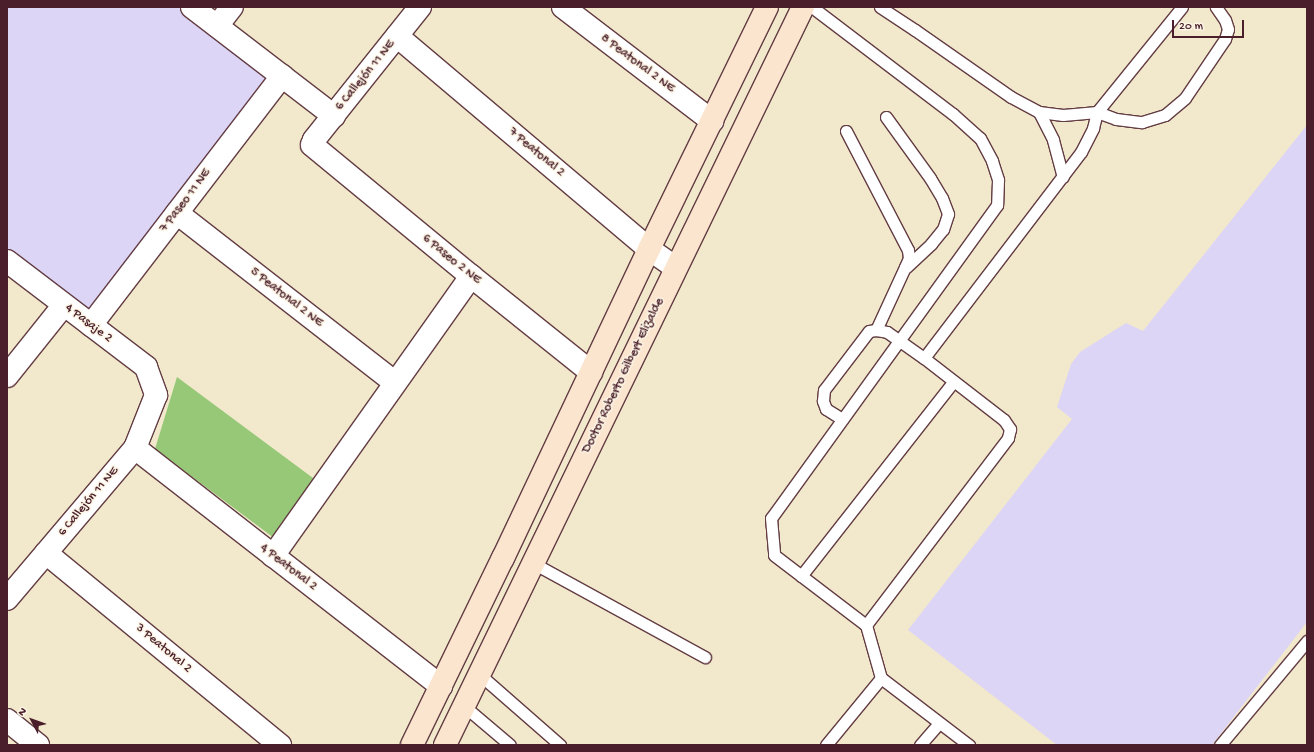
<!DOCTYPE html>
<html>
<head>
<meta charset="utf-8">
<style>
	body { margin:0 }
	#map { position:relative; width:1314px; height:752px; overflow:hidden; background:#f2e8cc; font-family:"Gochi Hand",sans-serif }
	div>[style] { position:absolute }
	.built>* { inset:0; background:#ddd5f6 }
	.green>* { inset:0; background:#96c878 }
	.roads { filter:drop-shadow(1px 0 #633d43) drop-shadow(-1px 0 #633d43) drop-shadow(0 1px #633d43) drop-shadow(0 -1px #633d43) }
	.lane>* { height:11px; margin:-5.5px; padding:0 5.5px; transform-origin:5.5px; border-radius:5.5px; background:#fff }
	.street>* { height:22px; margin:-11px; padding:0 11px; transform-origin:11px; border-radius:11px; background:#fff }
	.secondary>* { height:22px; margin:-11px; padding:0 11px; transform-origin:11px; border-radius:11px; background:#fbe5cf }
	span { translate:-50% -50%; white-space:nowrap; text-align:center; line-height:1.15; -webkit-text-stroke:3px #fcf5e5; paint-order:stroke }
	.street-label { font-size:13px; color:#4a1f2b }
	.frame { position:absolute; inset:0; border:8px solid #4a1f2b; pointer-events:none }
	.north { position:absolute; left:12px; top:700px; width:40px; height:40px; -webkit-text-stroke:3px #fcf5e5; paint-order:stroke; rotate:311deg; font-size:11px; font-weight:700; line-height:16px; text-align:center; color:#4a1f2b }
	.north::after { content:''; display:block; margin:auto; width:14px; height:18px; background:#4a1f2b; clip-path:polygon(50% 0,100% 100%,50% 72%,0 100%) }
	.scale { position:absolute; left:1172px; top:20px; width:72px; height:18px; box-sizing:border-box; border:2px solid #4a1f2b; border-top:0; padding-left:5px; font-size:12px; line-height:14px; white-space:nowrap; color:#4a1f2b; -webkit-text-stroke:3px #fcf5e5; paint-order:stroke }
</style>
</head>
<body>
<div id="map">
	<div class="built">
		<i style="clip-path:polygon(7px 7px,190px 7px,279px 76px,91px 323px,7px 259px)"></i>
		<i style="clip-path:polygon(1307px 125px,1307px 622px,1212px 745px,1057px 745px,908px 630px,1072px 419px,1057px 407px,1071px 364px,1080px 352px,1126px 323px,1143px 331px)"></i>
	</div>
	<div class="green">
		<i style="clip-path:polygon(177px 377px,317px 481px,274px 538px,155px 449px)"></i>
	</div>
	<div class="roads">
		<div class="lane">
			<i style="left:812px;top:7px;width:177px;rotate:37.2deg"></i>
			<i style="left:953px;top:114px;width:36px;rotate:42deg"></i>
			<i style="left:980px;top:138px;width:26px;rotate:62deg"></i>
			<i style="left:992px;top:161px;width:20px;rotate:72deg"></i>
			<i style="left:998px;top:180px;width:25px;rotate:92deg"></i>
			<i style="left:997px;top:205px;width:386px;rotate:125.8deg"></i>
			<i style="left:771px;top:518px;width:37px;rotate:85deg"></i>
			<i style="left:774px;top:555px;width:116px;rotate:37.3deg"></i>
			<i style="left:866px;top:625px;width:55px;rotate:74.2deg"></i>
			<i style="left:881px;top:678px;width:111px;rotate:37.3deg"></i>
			<i style="left:880px;top:7px;width:42px;rotate:33.3deg"></i>
			<i style="left:915px;top:30px;width:117px;rotate:34.9deg"></i>
			<i style="left:1011px;top:97px;width:32px;rotate:28deg"></i>
			<i style="left:1039px;top:112px;width:24px;rotate:7deg"></i>
			<i style="left:1063px;top:115px;width:34px;rotate:-5deg"></i>
			<i style="left:1097px;top:112px;width:135px;rotate:-51deg"></i>
			<i style="left:1039px;top:112px;width:31px;rotate:63deg"></i>
			<i style="left:1053px;top:140px;width:38px;rotate:75deg"></i>
			<i style="left:886px;top:117px;width:75px;rotate:54.2deg"></i>
			<i style="left:930px;top:178px;width:23px;rotate:59deg"></i>
			<i style="left:942px;top:198px;width:17px;rotate:69deg"></i>
			<i style="left:948px;top:214px;width:16px;rotate:108deg"></i>
			<i style="left:943px;top:229px;width:19px;rotate:129deg"></i>
			<i style="left:931px;top:244px;width:34px;rotate:137deg"></i>
			<i style="left:846px;top:131px;width:134px;rotate:62.5deg"></i>
			<i style="left:908px;top:250px;width:8px;rotate:83deg"></i>
			<i style="left:909px;top:258px;width:10px;rotate:114deg"></i>
			<i style="left:905px;top:267px;width:69px;rotate:114.7deg"></i>
			<i style="left:924px;top:358px;width:259px;rotate:-52.7deg"></i>
			<i style="left:1081px;top:152px;width:27px;rotate:-63deg"></i>
			<i style="left:1093px;top:128px;width:16px;rotate:-76deg"></i>
			<i style="left:1097px;top:112px;width:20px;rotate:20deg"></i>
			<i style="left:1116px;top:119px;width:26px;rotate:7deg"></i>
			<i style="left:1142px;top:122px;width:24px;rotate:-17deg"></i>
			<i style="left:1165px;top:115px;width:26px;rotate:-40deg"></i>
			<i style="left:1185px;top:98px;width:71px;rotate:-55.9deg"></i>
			<i style="left:1225px;top:39px;width:10px;rotate:-73deg"></i>
			<i style="left:1228px;top:29px;width:9px;rotate:-108deg"></i>
			<i style="left:1225px;top:20px;width:16px;rotate:-125deg"></i>
			<i style="left:842px;top:419px;width:19px;rotate:-148deg"></i>
			<i style="left:826px;top:409px;width:9px;rotate:-111deg"></i>
			<i style="left:823px;top:401px;width:11px;rotate:-85deg"></i>
			<i style="left:824px;top:390px;width:74px;rotate:-52.7deg"></i>
			<i style="left:869px;top:331px;width:7px;rotate:-8deg"></i>
			<i style="left:876px;top:330px;width:11px;rotate:10deg"></i>
			<i style="left:887px;top:332px;width:45px;rotate:35.1deg"></i>
			<i style="left:924px;top:358px;width:101px;rotate:37.8deg"></i>
			<i style="left:1004px;top:420px;width:11px;rotate:56deg"></i>
			<i style="left:1010px;top:429px;width:9px;rotate:103deg"></i>
			<i style="left:1008px;top:438px;width:235px;rotate:127.2deg"></i>
			<i style="left:533px;top:563px;width:196px;rotate:28.7deg"></i>
			<i style="left:801px;top:576px;width:246px;rotate:-51.9deg"></i>
			<i style="left:479px;top:674px;width:108px;rotate:41.2deg"></i>
			<i style="left:464px;top:706px;width:60px;rotate:40.3deg"></i>
			<i style="left:826px;top:745px;width:87px;rotate:-50.6deg"></i>
			<i style="left:920px;top:745px;width:29px;rotate:-49deg"></i>
			<i style="left:1220px;top:745px;width:136px;rotate:-50.1deg"></i>
		</div>
		<div class="street">
			<i style="left:192px;top:7px;width:179px;rotate:37.5deg"></i>
			<i style="left:420px;top:7px;width:170px;rotate:128.6deg"></i>
			<i style="left:314px;top:140px;width:5px;rotate:112deg"></i>
			<i style="left:312px;top:145px;width:206px;rotate:39.5deg"></i>
			<i style="left:471px;top:276px;width:154px;rotate:38.7deg"></i>
			<i style="left:563px;top:7px;width:188px;rotate:37.4deg"></i>
			<i style="left:217px;top:26px;width:24px;rotate:-52deg"></i>
			<i style="left:397px;top:36px;width:330px;rotate:40.2deg"></i>
			<i style="left:649px;top:249px;width:33px;rotate:35deg"></i>
			<i style="left:177px;top:213px;width:276px;rotate:37.9deg"></i>
			<i style="left:7px;top:261px;width:175px;rotate:37.3deg"></i>
			<i style="left:146px;top:367px;width:30px;rotate:70deg"></i>
			<i style="left:156px;top:395px;width:57px;rotate:111.6deg"></i>
			<i style="left:135px;top:448px;width:198px;rotate:130.3deg"></i>
			<i style="left:91px;top:325px;width:314px;rotate:-52.5deg"></i>
			<i style="left:7px;top:376px;width:90px;rotate:-51.3deg"></i>
			<i style="left:135px;top:448px;width:388px;rotate:37.9deg"></i>
			<i style="left:46px;top:553px;width:303px;rotate:39.4deg"></i>
			<i style="left:273px;top:556px;width:343px;rotate:-54.7deg"></i>
			<i style="left:7px;top:720px;width:40px;rotate:39deg"></i>
		</div>
		<div class="secondary">
			<i style="left:412px;top:745px;width:208px;rotate:-64.1deg"></i>
			<i style="left:503px;top:558px;width:342px;rotate:-64.7deg"></i>
			<i style="left:649px;top:249px;width:269px;rotate:-64deg"></i>
			<i style="left:445px;top:745px;width:820px;rotate:-64.12deg"></i>
		</div>
	</div>
	<div class="street-label">
		<span style="left:637px;top:64px;rotate:37deg">8 Peatonal 2 NE</span>
		<span style="left:366px;top:76px;rotate:-51deg">6 Callejón 11 NE</span>
		<span style="left:536px;top:153px;rotate:40deg">7 Peatonal 2</span>
		<span style="left:186px;top:201px;rotate:-53deg">7 Paseo 11 NE</span>
		<span style="left:451px;top:260px;rotate:39deg">6 Paseo 2 NE</span>
		<span style="left:286px;top:298px;rotate:38deg">5 Peatonal 2 NE</span>
		<span style="left:88px;top:324px;rotate:37deg">4 Pasaje 2</span>
		<span style="left:624px;top:376px;rotate:-64deg">Doctor Roberto Gilbert Elizalde</span>
		<span style="left:89px;top:502px;rotate:-50deg">6 Callejón 11 NE</span>
		<span style="left:288px;top:568px;rotate:38deg">4 Peatonal 2</span>
		<span style="left:163px;top:649px;rotate:40deg">3 Peatonal 2</span>
	</div>
	<div class="frame"></div>
	<div class="north">N</div>
	<div class="scale">20 m</div>
</div>
</body>
</html>
